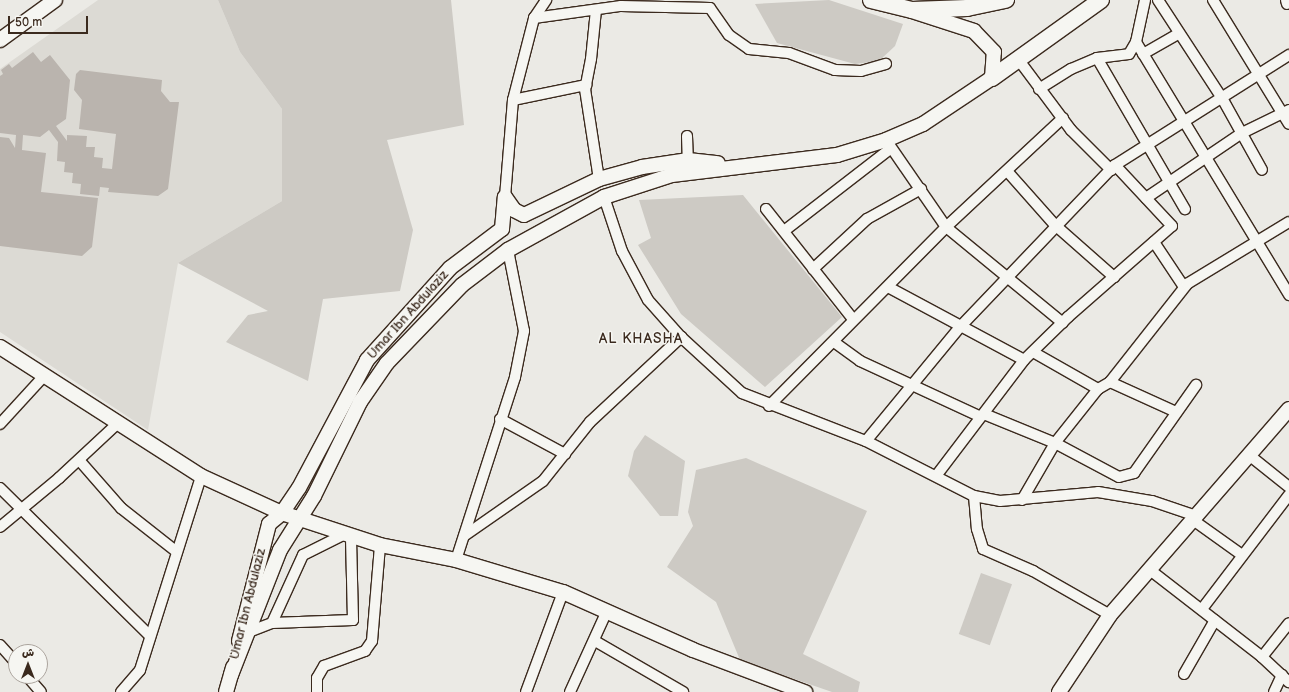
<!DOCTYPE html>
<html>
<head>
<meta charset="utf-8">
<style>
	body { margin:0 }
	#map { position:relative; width:1289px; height:692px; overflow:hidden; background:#ebeae5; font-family:"Balsamiq Sans","Playpen Sans Arabic",sans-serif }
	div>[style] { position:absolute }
	.built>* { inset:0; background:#dcdad4 }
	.green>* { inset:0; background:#cdcac4; transform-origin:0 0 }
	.building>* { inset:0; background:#bab4ae }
	.roads { filter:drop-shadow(1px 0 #3b2a1e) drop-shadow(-1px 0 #3b2a1e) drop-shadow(0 1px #3b2a1e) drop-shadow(0 -1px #3b2a1e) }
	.street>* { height:10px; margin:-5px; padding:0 5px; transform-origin:5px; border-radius:5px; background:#f6f6f2 }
	.secondary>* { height:14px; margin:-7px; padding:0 7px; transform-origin:7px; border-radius:7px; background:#f6f6f2 }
	.primary>* { height:16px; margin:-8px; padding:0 8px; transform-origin:8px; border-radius:8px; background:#f6f6f2 }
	span { translate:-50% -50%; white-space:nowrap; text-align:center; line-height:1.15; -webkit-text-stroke:3px #f6f6f2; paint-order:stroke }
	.street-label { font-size:13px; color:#3b2a1e }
	.neighbourhood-label { font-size:14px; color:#3b2a1e; letter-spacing:1px }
	.north { position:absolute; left:8px; top:644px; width:40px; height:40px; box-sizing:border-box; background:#f6f6f2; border:1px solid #aba49d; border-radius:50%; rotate:0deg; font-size:11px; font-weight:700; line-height:16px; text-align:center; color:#3b2a1e }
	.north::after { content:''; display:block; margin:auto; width:14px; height:18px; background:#3b2a1e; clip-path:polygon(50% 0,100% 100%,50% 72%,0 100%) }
	.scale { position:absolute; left:8px; top:16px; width:80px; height:18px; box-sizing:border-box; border:2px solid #3b2a1e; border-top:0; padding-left:5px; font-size:12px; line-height:14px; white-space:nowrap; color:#3b2a1e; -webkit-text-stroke:3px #f6f6f2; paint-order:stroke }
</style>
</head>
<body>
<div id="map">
	<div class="built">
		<i style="clip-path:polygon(98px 0,218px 0,240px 52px,282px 109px,282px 201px,178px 263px,148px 430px,0 332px,0 69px)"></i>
	</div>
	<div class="green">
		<i style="clip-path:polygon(218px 0,451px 0,464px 125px,387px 140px,413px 230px,400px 291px,323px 299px,308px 381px,226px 342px,248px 315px,268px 311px,178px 263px,282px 201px,282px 109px,240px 52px)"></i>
		<i style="clip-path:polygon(829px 0,903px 24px,895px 46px,879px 61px,855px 64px,777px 43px,755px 4px)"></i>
		<i style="clip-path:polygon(743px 195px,842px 317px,765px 387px,681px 314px,638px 245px,651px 238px,639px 200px)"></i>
		<i style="clip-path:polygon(645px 435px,685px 461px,678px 516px,660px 516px,628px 476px,634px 451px)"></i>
		<i style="clip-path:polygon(746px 458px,867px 511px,803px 654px,860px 682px,858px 692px,832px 692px,740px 660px,716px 602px,667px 567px,693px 526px,688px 512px,696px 470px)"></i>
		<i style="left:981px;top:573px;width:33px;height:65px;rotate:20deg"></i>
	</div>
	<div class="building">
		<i style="clip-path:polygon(33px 52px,41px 62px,50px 55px,70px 80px,66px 119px,56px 126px,67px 141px,67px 135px,87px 136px,86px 147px,95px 147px,94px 157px,103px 158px,102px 168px,112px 169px,116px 134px,79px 129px,82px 100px,74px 90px,76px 74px,80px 70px,162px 80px,161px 91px,170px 102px,179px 102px,168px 189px,158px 196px,108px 192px,109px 188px,100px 187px,99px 196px,80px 194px,81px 184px,72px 183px,73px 173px,64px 172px,65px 162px,57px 161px,58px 142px,49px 130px,40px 137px,23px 135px,22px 150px,46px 153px,41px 192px,98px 198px,92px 247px,82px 256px,0 246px,0 137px,9px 138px,15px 148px,16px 135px,0 133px,0 76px,3px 74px,1px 70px,9px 64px,12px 68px)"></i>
	</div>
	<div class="roads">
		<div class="street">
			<i style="left:1158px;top:0;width:117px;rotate:56.9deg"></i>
			<i style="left:1222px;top:98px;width:82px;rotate:60.9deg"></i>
			<i style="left:1213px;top:0;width:145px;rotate:58.5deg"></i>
			<i style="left:1286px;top:0;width:4px;rotate:76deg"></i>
			<i style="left:596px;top:10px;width:49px;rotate:95.8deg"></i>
			<i style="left:591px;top:59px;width:31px;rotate:101deg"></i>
			<i style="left:585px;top:89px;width:91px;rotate:81.2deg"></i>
			<i style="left:534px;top:18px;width:88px;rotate:-7.9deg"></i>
			<i style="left:621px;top:6px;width:89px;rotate:1.3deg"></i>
			<i style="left:710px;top:8px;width:33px;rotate:55deg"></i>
			<i style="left:729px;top:35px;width:24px;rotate:35deg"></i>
			<i style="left:749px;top:49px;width:40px;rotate:5.7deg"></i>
			<i style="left:789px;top:53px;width:49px;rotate:20.3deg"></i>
			<i style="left:835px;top:70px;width:26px;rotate:2deg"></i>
			<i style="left:861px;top:71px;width:26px;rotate:-16deg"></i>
			<i style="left:1136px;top:42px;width:296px;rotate:58.8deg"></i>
			<i style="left:1143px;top:54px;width:40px;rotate:-29.7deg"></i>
			<i style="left:1097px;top:58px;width:175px;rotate:59.8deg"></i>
			<i style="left:1018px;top:59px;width:89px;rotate:53.3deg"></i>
			<i style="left:1071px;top:130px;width:57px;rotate:45deg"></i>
			<i style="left:1039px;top:89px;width:38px;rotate:-32deg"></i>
			<i style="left:1071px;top:69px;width:28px;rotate:-23deg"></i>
			<i style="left:1097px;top:58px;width:32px;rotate:-7deg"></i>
			<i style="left:1129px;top:54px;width:14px;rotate:-60deg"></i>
			<i style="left:1136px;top:42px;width:43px;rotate:-77.9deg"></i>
			<i style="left:513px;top:100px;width:75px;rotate:-11.6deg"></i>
			<i style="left:687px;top:136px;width:24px;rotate:88deg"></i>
			<i style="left:886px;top:140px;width:106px;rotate:55.4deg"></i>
			<i style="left:946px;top:227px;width:151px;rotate:39.4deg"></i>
			<i style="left:1007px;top:171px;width:72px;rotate:48.4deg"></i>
			<i style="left:1055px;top:225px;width:79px;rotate:41.4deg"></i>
			<i style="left:505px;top:197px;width:97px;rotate:-85.3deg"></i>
			<i style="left:513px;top:100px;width:85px;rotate:-75.6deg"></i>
			<i style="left:534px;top:18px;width:22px;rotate:-56deg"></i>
			<i style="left:604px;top:197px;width:57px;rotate:71.6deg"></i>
			<i style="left:622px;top:251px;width:55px;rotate:62deg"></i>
			<i style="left:648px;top:300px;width:50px;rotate:48.3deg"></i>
			<i style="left:681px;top:337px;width:83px;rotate:42.6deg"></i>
			<i style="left:742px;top:393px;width:133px;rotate:21.2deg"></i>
			<i style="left:866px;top:441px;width:121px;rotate:27deg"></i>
			<i style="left:974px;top:496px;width:26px;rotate:11deg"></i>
			<i style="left:1000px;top:501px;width:98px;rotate:-5.2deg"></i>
			<i style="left:1098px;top:492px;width:55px;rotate:9.5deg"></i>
			<i style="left:1152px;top:501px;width:46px;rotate:18.8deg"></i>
			<i style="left:1146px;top:198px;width:116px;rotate:-34.1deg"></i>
			<i style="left:1242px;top:133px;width:52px;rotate:-26.1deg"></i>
			<i style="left:766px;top:209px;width:140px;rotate:51.7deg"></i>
			<i style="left:784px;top:231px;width:134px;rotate:-37.7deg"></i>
			<i style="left:1154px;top:242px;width:54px;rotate:56.3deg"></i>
			<i style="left:813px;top:269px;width:74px;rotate:-42.8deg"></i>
			<i style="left:867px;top:219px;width:62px;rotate:-29.1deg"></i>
			<i style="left:888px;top:287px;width:154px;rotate:28.2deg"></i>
			<i style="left:834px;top:342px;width:32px;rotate:36deg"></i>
			<i style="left:860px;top:361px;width:131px;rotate:24.8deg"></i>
			<i style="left:1033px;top:352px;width:75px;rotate:29.6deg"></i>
			<i style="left:1110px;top:382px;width:72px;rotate:24.4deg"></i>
			<i style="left:769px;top:406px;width:252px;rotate:-45.3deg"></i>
			<i style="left:946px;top:227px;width:160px;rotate:-43deg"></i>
			<i style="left:984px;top:414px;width:77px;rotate:22.2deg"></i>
			<i style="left:1055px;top:443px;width:72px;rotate:28deg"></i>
			<i style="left:1119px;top:477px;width:16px;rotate:-15deg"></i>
			<i style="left:1134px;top:473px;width:108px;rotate:-54.8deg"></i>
			<i style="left:500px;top:419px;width:74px;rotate:28.3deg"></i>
			<i style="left:0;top:424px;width:65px;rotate:-47.5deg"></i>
			<i style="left:866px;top:441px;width:148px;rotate:-50.5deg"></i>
			<i style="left:960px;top:327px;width:224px;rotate:-46.3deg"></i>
			<i style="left:1115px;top:165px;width:206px;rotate:-32.3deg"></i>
			<i style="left:1249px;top:455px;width:51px;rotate:38.7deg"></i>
			<i style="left:79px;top:460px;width:64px;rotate:48.8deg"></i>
			<i style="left:121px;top:508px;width:71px;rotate:38.2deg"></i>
			<i style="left:936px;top:476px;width:146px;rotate:-52.8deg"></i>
			<i style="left:1024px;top:360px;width:62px;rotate:-44.3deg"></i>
			<i style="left:1068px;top:317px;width:138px;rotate:-41.2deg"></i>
			<i style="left:1172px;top:226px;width:83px;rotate:-133.1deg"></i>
			<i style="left:0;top:488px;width:211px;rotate:44.6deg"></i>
			<i style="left:974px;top:496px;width:33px;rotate:85deg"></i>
			<i style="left:977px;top:529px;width:21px;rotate:73deg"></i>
			<i style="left:983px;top:549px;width:55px;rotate:23.7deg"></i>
			<i style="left:1033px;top:571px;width:89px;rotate:29.7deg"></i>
			<i style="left:1022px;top:500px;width:66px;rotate:-59.9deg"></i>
			<i style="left:1055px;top:443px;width:69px;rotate:-51.5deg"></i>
			<i style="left:1098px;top:389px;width:14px;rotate:-30deg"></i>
			<i style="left:1110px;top:382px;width:125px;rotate:-51.8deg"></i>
			<i style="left:1187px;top:284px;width:119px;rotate:-31.3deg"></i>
			<i style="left:1193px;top:520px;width:60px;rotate:35.5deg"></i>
			<i style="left:0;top:527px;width:77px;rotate:-39.7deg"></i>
			<i style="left:59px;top:478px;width:82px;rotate:-43deg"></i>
			<i style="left:464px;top:536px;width:96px;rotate:-34.8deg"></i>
			<i style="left:543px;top:481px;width:75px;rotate:-51.5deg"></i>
			<i style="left:590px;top:422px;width:125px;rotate:-43deg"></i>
			<i style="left:456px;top:560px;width:192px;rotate:-72.1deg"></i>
			<i style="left:515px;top:377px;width:47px;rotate:-78.9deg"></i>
			<i style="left:524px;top:331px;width:83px;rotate:-101.2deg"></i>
			<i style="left:1150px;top:570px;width:142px;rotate:37.8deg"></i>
			<i style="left:1262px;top:657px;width:37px;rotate:43deg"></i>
			<i style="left:1202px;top:609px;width:143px;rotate:-52.7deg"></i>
			<i style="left:272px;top:623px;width:81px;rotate:-2.1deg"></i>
			<i style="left:353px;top:620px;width:84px;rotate:-91.4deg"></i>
			<i style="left:251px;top:631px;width:22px;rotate:-21deg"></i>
			<i style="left:272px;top:623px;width:75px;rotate:-65.5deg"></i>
			<i style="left:303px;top:555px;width:47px;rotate:-26.6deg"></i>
			<i style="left:595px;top:641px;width:102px;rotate:30.1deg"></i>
			<i style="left:0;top:645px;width:24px;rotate:48deg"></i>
			<i style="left:1262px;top:657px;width:43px;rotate:-51.5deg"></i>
			<i style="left:1184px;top:674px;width:62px;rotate:-60.1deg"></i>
			<i style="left:27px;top:676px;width:21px;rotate:49deg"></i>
			<i style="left:121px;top:692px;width:29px;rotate:-49deg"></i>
			<i style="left:140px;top:670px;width:203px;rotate:-72.5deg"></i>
			<i style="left:317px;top:692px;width:14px;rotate:-90deg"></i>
			<i style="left:317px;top:678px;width:14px;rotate:-60deg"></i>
			<i style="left:324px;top:666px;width:44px;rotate:-20.1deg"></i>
			<i style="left:365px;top:651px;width:12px;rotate:-55deg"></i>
			<i style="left:372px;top:641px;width:96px;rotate:-85.2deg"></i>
			<i style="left:526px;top:692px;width:107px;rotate:-69.7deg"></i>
			<i style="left:570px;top:692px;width:87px;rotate:-65.5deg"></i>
			<i style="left:1274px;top:692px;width:19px;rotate:-65deg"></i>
		</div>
		<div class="secondary">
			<i style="left:0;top:40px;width:68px;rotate:-36deg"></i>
			<i style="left:505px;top:197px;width:16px;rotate:55deg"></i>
			<i style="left:514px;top:210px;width:11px;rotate:27deg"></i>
			<i style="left:524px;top:215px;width:83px;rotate:-25.6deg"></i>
			<i style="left:599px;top:179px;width:45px;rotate:-15.6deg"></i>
			<i style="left:642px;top:167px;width:47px;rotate:-8.7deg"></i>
			<i style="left:688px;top:160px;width:30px;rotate:6deg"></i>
			<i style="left:0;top:347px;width:239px;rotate:32.7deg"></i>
			<i style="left:201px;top:476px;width:89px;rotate:24.6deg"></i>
			<i style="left:282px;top:513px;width:103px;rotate:18.1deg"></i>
			<i style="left:380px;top:545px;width:77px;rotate:11.2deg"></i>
			<i style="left:456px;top:560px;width:112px;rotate:16.7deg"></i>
			<i style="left:563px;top:592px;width:142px;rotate:24deg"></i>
			<i style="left:693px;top:650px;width:120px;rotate:20.6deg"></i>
			<i style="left:239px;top:641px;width:121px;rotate:-75.6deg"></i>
			<i style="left:269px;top:524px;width:17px;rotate:-40deg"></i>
			<i style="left:282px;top:513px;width:30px;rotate:-56deg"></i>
			<i style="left:299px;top:488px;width:145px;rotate:-62deg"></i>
			<i style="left:367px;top:360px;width:124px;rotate:-47.9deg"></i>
			<i style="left:450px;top:268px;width:65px;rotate:-36.9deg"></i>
			<i style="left:502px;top:229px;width:32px;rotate:-85deg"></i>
			<i style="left:231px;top:675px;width:134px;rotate:-68.6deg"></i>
			<i style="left:280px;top:550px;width:64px;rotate:-57.8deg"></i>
			<i style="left:314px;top:496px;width:105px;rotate:-63.9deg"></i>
			<i style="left:360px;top:402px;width:47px;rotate:-55.3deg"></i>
			<i style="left:387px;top:363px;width:108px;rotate:-46.1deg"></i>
			<i style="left:462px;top:285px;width:58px;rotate:-37.3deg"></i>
			<i style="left:508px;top:250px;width:110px;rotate:-28.9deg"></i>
			<i style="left:604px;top:197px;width:71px;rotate:-17.9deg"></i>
			<i style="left:672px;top:175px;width:166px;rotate:-6.9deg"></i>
			<i style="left:837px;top:155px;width:51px;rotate:-17deg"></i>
			<i style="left:886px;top:140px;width:40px;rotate:-23.4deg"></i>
			<i style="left:923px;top:124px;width:83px;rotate:-33.7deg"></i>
			<i style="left:992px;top:78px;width:26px;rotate:-86deg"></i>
			<i style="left:994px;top:52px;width:29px;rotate:-134deg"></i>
			<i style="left:974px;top:31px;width:65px;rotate:-162.1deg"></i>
			<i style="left:226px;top:692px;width:26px;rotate:-74deg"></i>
			<i style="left:1059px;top:692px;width:92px;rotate:-56.5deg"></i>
			<i style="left:1110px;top:615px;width:273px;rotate:-49deg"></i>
		</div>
		<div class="primary">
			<i style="left:871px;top:0;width:42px;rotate:13.7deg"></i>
			<i style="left:912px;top:10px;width:55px;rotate:-2.1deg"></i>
			<i style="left:967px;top:8px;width:40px;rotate:-12deg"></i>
			<i style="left:992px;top:78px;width:134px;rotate:-35.6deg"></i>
		</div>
	</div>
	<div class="street-label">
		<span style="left:408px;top:315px;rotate:-48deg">Umar Ibn Abdulaziz</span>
		<span style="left:248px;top:604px;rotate:-76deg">Umar Ibn Abdulaziz</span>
	</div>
	<div class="neighbourhood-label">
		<span style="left:641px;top:339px">AL KHASHA</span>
	</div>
	<div class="north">ش</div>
	<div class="scale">50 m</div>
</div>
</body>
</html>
